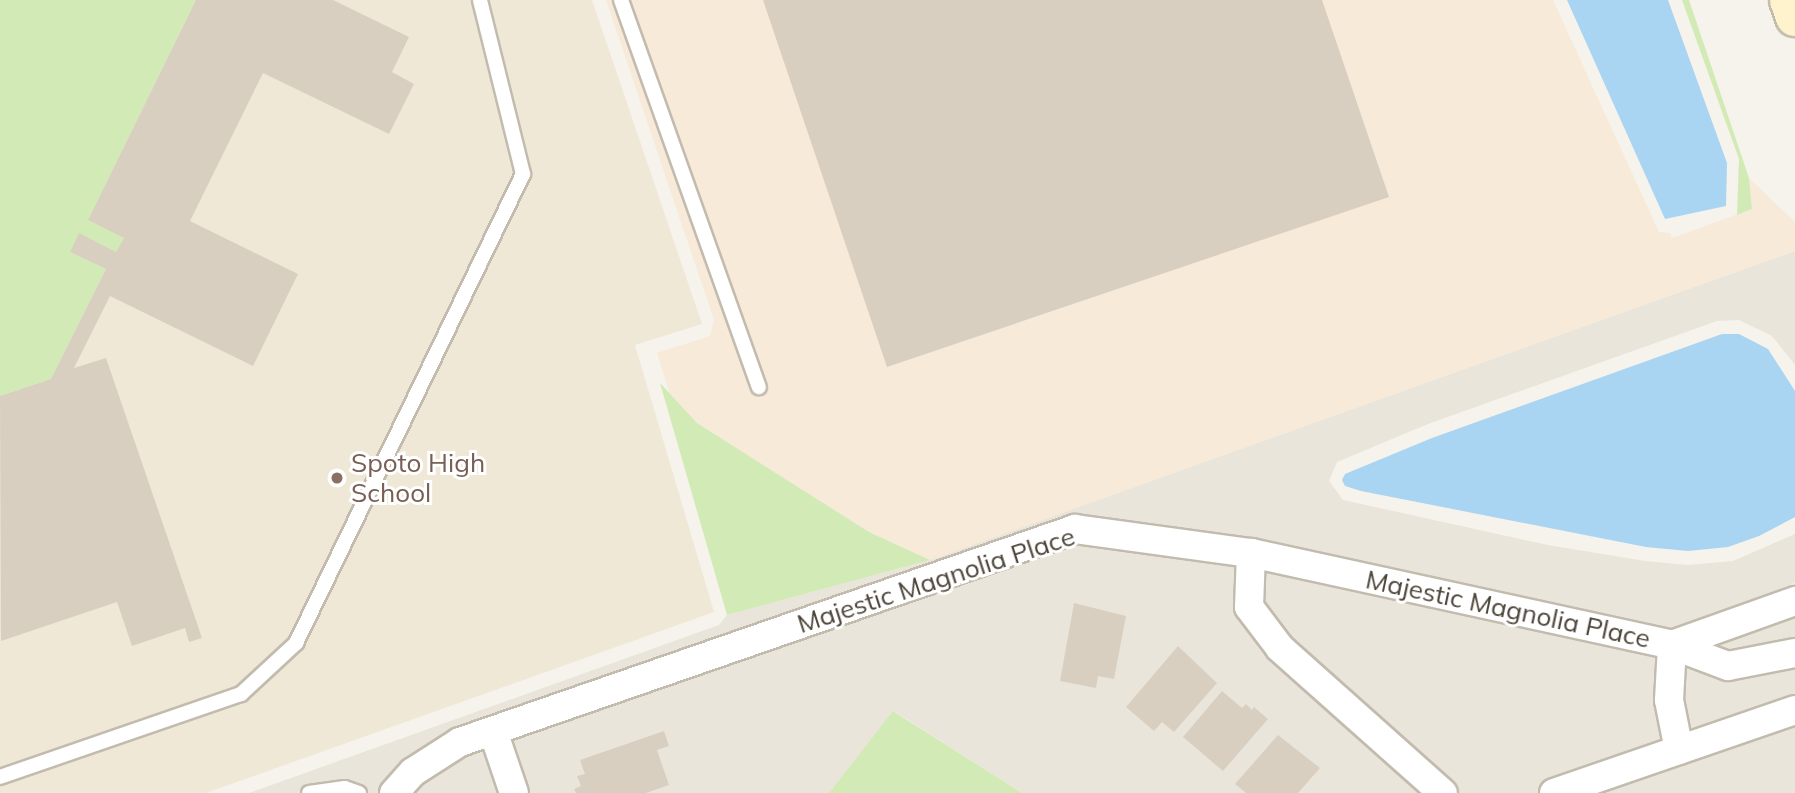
<!DOCTYPE html>
<html>
<head>
<meta charset="utf-8">
<style>
	body { margin:0 }
	#map { position:relative; width:1795px; height:793px; overflow:hidden; background:#f6f3ec; font-family:Mulish,sans-serif }
	div>[style] { position:absolute }
	.residential>* { inset:0; background:#eae5da }
	.commercial>* { inset:0; background:#f7ead8 }
	.education>* { inset:0; background:#efe8d6 }
	.green>* { inset:0; background:#d2eab5 }
	.water>* { inset:0; background:#a9d4f2 }
	.building>* { inset:0; background:#d8cfc1 }
	.roads { filter:drop-shadow(2px 0 #c2bbae) drop-shadow(-2px 0 #c2bbae) drop-shadow(0 2px #c2bbae) drop-shadow(0 -2px #c2bbae) }
	.lane>* { height:14px; margin:-7px; padding:0 7px; transform-origin:7px; border-radius:7px; background:#fff }
	.street>* { height:28px; margin:-14px; padding:0 14px; transform-origin:14px; border-radius:14px; background:#fff }
	.secondary>* { height:38px; margin:-19px; padding:0 19px; transform-origin:19px; border-radius:19px; background:#fff3cd }
	.dots>* { width:19px; height:19px; translate:-50% -50%; box-sizing:border-box; border:4px solid #fff; border-radius:50% }
	span { translate:-50% -50%; white-space:nowrap; text-align:center; line-height:1.15; -webkit-text-stroke:6px #fff; paint-order:stroke }
	.education-label { font-size:26px; color:#785e54 }
	.left { translate:0 -50%; text-align:left }
	.street-label { font-size:26px; color:#4b4439 }
</style>
</head>
<body>
<div id="map">
	<div class="residential">
		<i style="clip-path:polygon(1795px 251px,1795px 365px,1772px 336px,1739px 320px,1717px 321px,1428px 424px,1337px 462px,1329px 481px,1343px 500px,1548px 545px,1645px 561px,1688px 565px,1733px 561px,1795px 534px,1795px 583px,1780px 589px,1795px 619px,1795px 793px,1022px 793px,894px 711px,829px 793px,249px 793px,719px 625px,727px 615px,930px 560px)"></i>
	</div>
	<div class="commercial">
		<i style="clip-path:polygon(606px 0,1553px 0,1659px 232px,1670px 233px,1672px 238px,1752px 209px,1749px 178px,1795px 222px,1795px 251px,930px 560px,869px 532px,697px 423px,670px 394px,657px 353px,710px 336px,714px 320px)"></i>
	</div>
	<div class="education">
		<i style="clip-path:polygon(0 0,592px 0,702px 324px,635px 345px,714px 612px,206px 793px,0 793px)"></i>
	</div>
	<div class="green">
		<i style="clip-path:polygon(0 0,196px 0,88px 220px,124px 238px,116px 252px,79px 234px,70px 252px,106px 269px,51px 379px,0 396px)"></i>
		<i style="clip-path:polygon(1682px 0,1689px 0,1749px 178px,1752px 209px,1737px 215px,1739px 159px)"></i>
		<i style="clip-path:polygon(660px 383px,697px 423px,869px 532px,930px 560px,727px 615px)"></i>
		<i style="clip-path:polygon(893px 711px,1022px 793px,829px 793px)"></i>
	</div>
	<div class="water">
		<i style="clip-path:polygon(1567px 0,1668px 0,1727px 163px,1726px 206px,1665px 219px)"></i>
		<i style="clip-path:polygon(1722px 334px,1739px 334px,1768px 349px,1795px 391px,1795px 517px,1759px 536px,1728px 547px,1688px 551px,1646px 547px,1361px 491px,1345px 486px,1342px 480px,1345px 474px,1432px 438px)"></i>
	</div>
	<div class="building">
		<i style="clip-path:polygon(196px 0,333px 0,409px 37px,392px 72px,414px 84px,389px 134px,263px 73px,190px 221px,298px 274px,253px 366px,110px 296px,74px 368px,106px 358px,202px 638px,189px 642px,185px 628px,132px 646px,117px 602px,1px 641px,0 396px,51px 379px,106px 269px,70px 252px,79px 233px,116px 252px,124px 238px,88px 220px)"></i>
		<i style="clip-path:polygon(763px 0,1322px 0,1389px 197px,887px 367px)"></i>
		<i style="clip-path:polygon(1074px 603px,1126px 616px,1114px 679px,1098px 676px,1096px 688px,1060px 681px)"></i>
		<i style="clip-path:polygon(1178px 646px,1217px 683px,1174px 732px,1162px 722px,1154px 731px,1126px 707px)"></i>
		<i style="clip-path:polygon(1222px 691px,1242px 708px,1246px 704px,1252px 710px,1254px 707px,1268px 719px,1223px 771px,1183px 737px)"></i>
		<i style="clip-path:polygon(664px 731px,669px 746px,657px 750px,669px 785px,646px 793px,576px 793px,574px 789px,581px 786px,577px 776px,585px 774px,580px 760px)"></i>
		<i style="clip-path:polygon(1278px 735px,1320px 768px,1298px 793px,1246px 793px,1235px 784px)"></i>
	</div>
	<div class="roads">
		<div class="lane">
			<i style="left:621px;top:0;width:411px;rotate:70.4deg"></i>
			<i style="left:0;top:777px;width:255px;rotate:-19deg"></i>
			<i style="left:241px;top:694px;width:75px;rotate:-42.8deg"></i>
			<i style="left:296px;top:643px;width:521px;rotate:-64.17deg"></i>
			<i style="left:523px;top:174px;width:179px;rotate:-103.9deg"></i>
			<i style="left:309px;top:793px;width:36px;rotate:-8deg"></i>
			<i style="left:345px;top:788px;width:15px;rotate:20deg"></i>
		</div>
		<div class="street">
			<i style="left:1251px;top:553px;width:54px;rotate:92.1deg"></i>
			<i style="left:1249px;top:607px;width:51px;rotate:52.9deg"></i>
			<i style="left:1280px;top:648px;width:218px;rotate:41.7deg"></i>
			<i style="left:1672px;top:645px;width:131px;rotate:-19.7deg"></i>
			<i style="left:1672px;top:645px;width:55px;rotate:93.1deg"></i>
			<i style="left:1669px;top:700px;width:51px;rotate:78.7deg"></i>
			<i style="left:493px;top:731px;width:65px;rotate:71.3deg"></i>
			<i style="left:394px;top:793px;width:28px;rotate:-48deg"></i>
			<i style="left:413px;top:772px;width:56px;rotate:-32.6deg"></i>
			<i style="left:460px;top:742px;width:651px;rotate:-19.1deg"></i>
			<i style="left:1075px;top:529px;width:178px;rotate:7.8deg"></i>
			<i style="left:1251px;top:553px;width:431px;rotate:12.3deg"></i>
			<i style="left:1672px;top:645px;width:60px;rotate:20.6deg"></i>
			<i style="left:1728px;top:666px;width:68px;rotate:-11deg"></i>
			<i style="left:1554px;top:793px;width:255px;rotate:-19deg"></i>
		</div>
		<div class="secondary">
			<i style="left:1789px;top:0;width:18px;rotate:71deg"></i>
		</div>
	</div>
	<div class="dots">
		<i style="left:337px;top:478px;background:#8d6e63"></i>
	</div>
	<div class="education-label">
		<span class="left" style="left:351px;top:478px">Spoto High<br>School</span>
	</div>
	<div class="street-label">
		<span style="left:936px;top:580px;rotate:-18deg">Majestic Magnolia Place</span>
		<span style="left:1508px;top:609px;rotate:12deg">Majestic Magnolia Place</span>
	</div>
</div>
</body>
</html>
